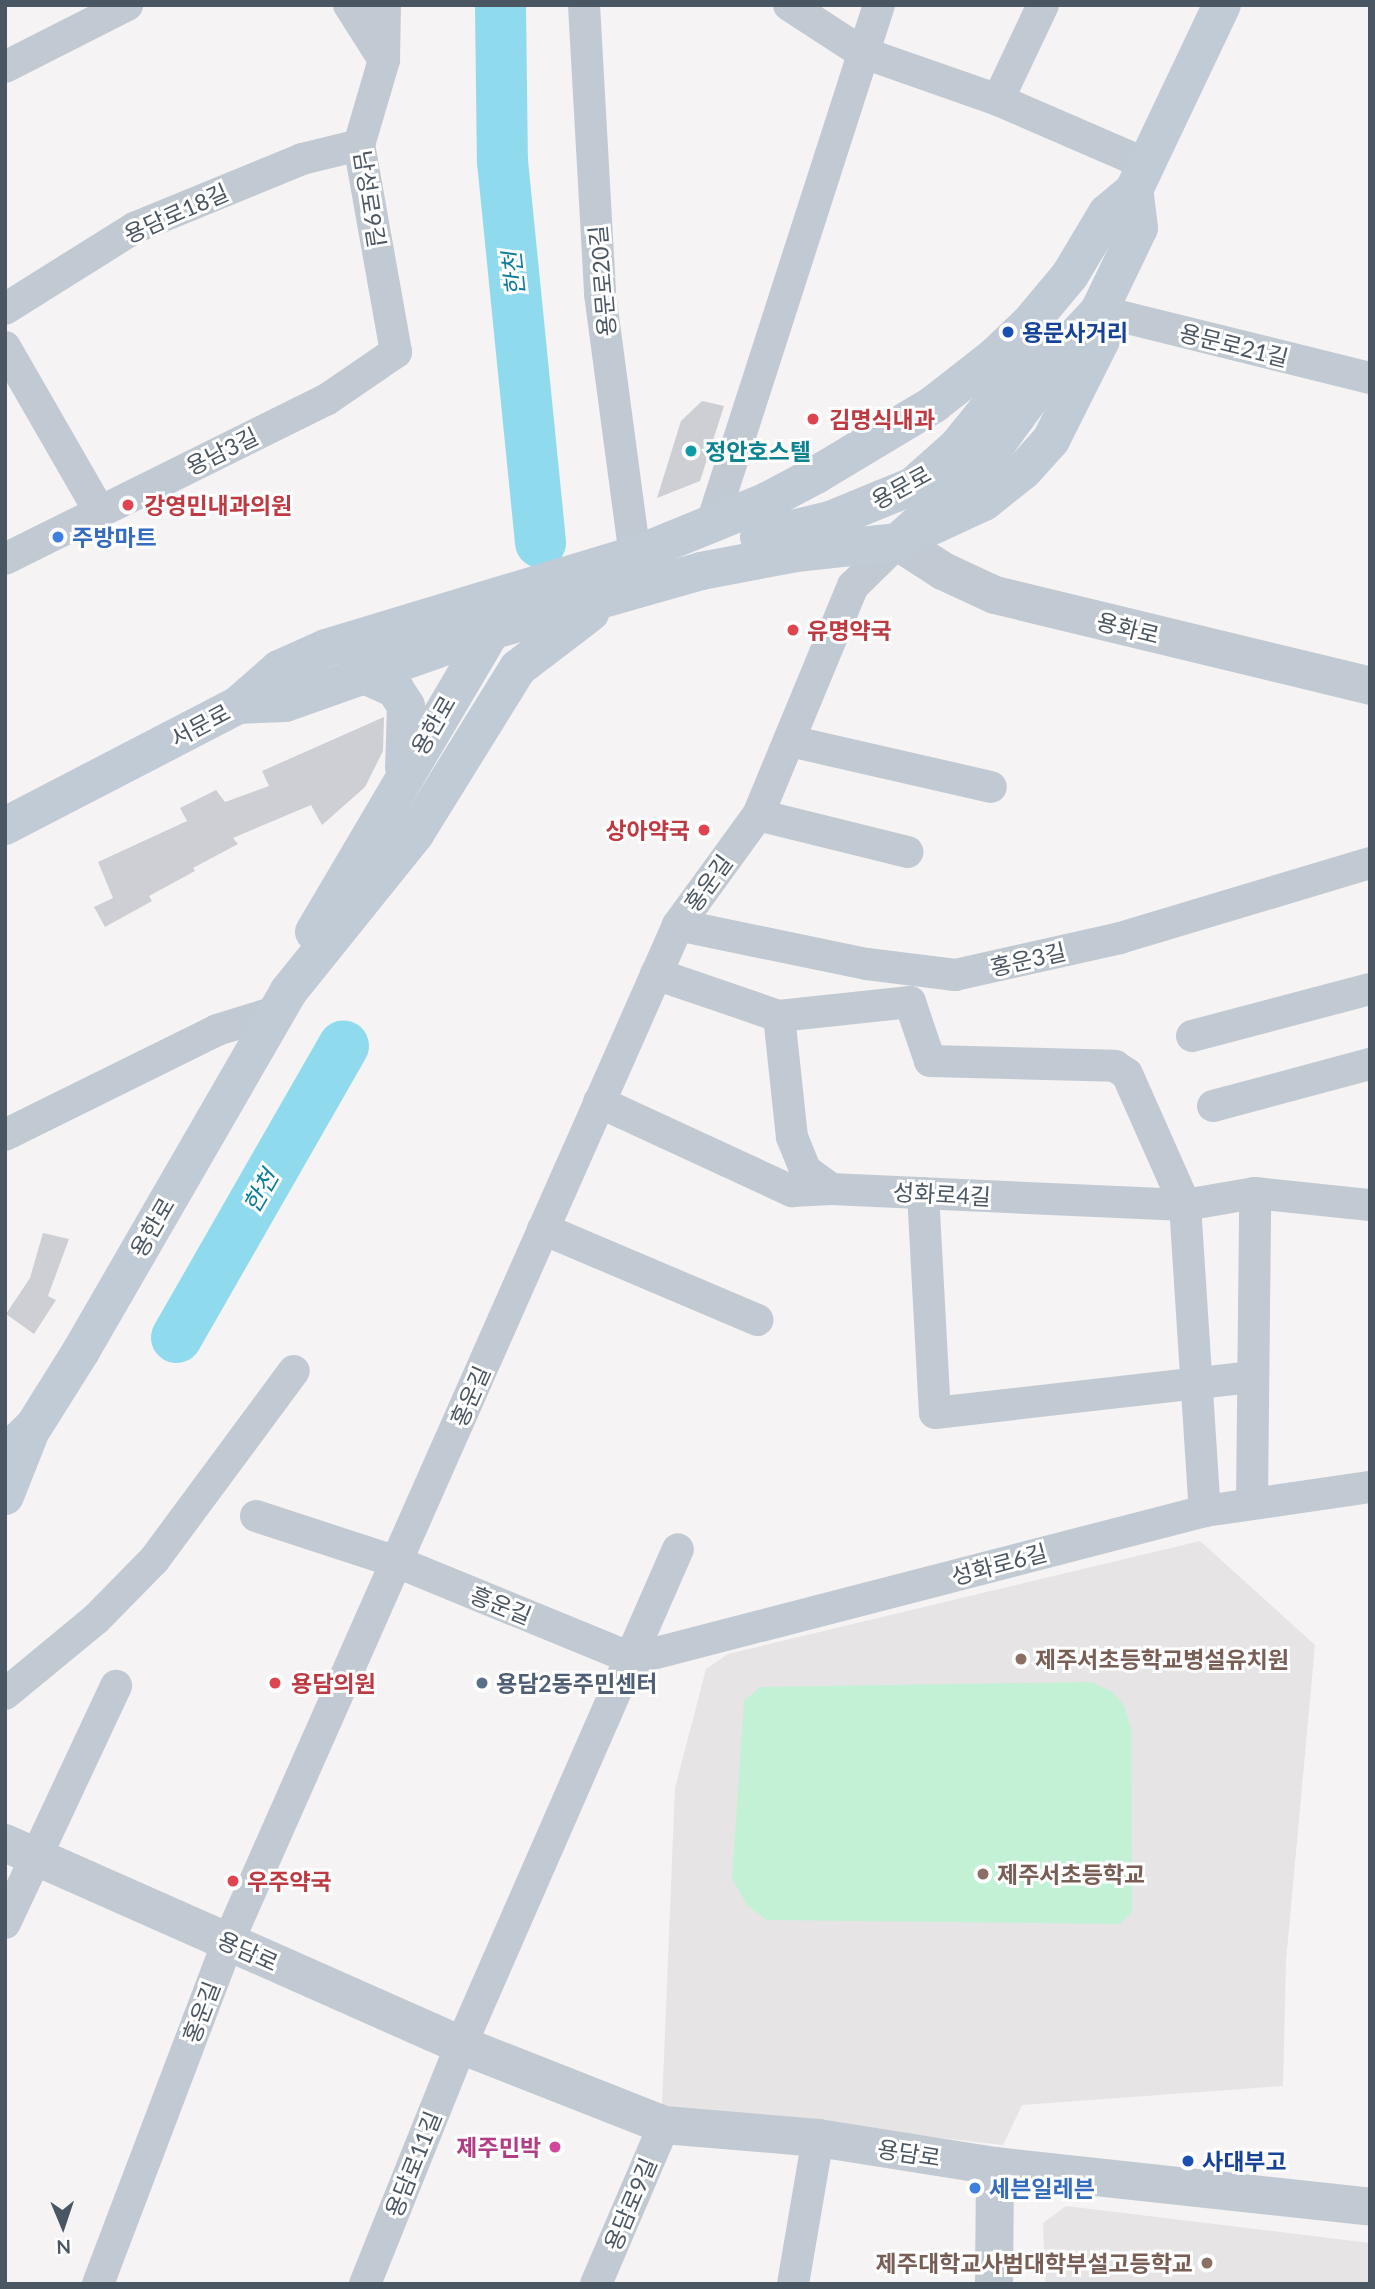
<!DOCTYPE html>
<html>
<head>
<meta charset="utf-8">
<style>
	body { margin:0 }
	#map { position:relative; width:1375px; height:2289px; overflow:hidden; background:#f5f3f3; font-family:Lato,"Noto Sans KR",sans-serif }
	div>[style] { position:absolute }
	.education>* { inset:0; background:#e6e4e5 }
	.green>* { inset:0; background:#c3f1d5 }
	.river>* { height:51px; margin:-25.5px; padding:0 25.5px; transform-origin:25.5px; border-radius:25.5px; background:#90daee }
	.building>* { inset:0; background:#cdcfd5 }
	.minor>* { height:32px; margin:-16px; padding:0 16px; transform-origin:16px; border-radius:16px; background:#c1cad2 }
	.tertiary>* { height:38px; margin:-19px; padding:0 19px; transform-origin:19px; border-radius:19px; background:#c1cad2 }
	.secondary>* { height:38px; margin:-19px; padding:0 19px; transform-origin:19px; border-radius:19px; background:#c1cbd6 }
	.dots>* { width:19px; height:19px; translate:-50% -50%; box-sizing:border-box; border:4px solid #fff; border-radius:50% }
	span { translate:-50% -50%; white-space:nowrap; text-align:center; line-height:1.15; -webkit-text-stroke:6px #fff; paint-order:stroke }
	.street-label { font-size:23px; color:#4a5661 }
	.transit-label { font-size:23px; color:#164399; font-weight:700 }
	.left { translate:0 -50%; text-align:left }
	.health-label { font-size:23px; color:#be3a42; font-weight:700 }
	.right { translate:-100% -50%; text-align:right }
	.culture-label { font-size:23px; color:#0d838f; font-weight:700 }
	.shop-label { font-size:23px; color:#366cbe; font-weight:700 }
	.education-label { font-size:23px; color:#785e54; font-weight:700 }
	.service-label { font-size:23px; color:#4e5e75; font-weight:700 }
	.hotel-label { font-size:23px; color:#b23c85; font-weight:700 }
	.water-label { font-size:24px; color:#0c7c9b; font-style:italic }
	.frame { position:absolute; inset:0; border:7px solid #4a5661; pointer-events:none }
	.north { position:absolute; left:28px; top:2191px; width:70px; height:70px; -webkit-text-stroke:5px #fff; paint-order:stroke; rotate:178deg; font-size:19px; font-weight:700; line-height:28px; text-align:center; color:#4a5661 }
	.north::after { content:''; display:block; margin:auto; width:24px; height:32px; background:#4a5661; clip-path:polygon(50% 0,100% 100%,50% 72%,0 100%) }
</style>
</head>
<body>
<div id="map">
	<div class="education">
		<i style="clip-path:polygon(1200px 1541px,1315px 1645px,1286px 1961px,1283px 2086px,1022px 2105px,1003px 2145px,662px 2106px,675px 1788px,706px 1669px,728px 1654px)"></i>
		<i style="clip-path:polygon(1066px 2206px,1370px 2243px,1370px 2284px,1045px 2284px,1043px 2223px)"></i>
	</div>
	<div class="green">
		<i style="clip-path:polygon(1092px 1682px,1112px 1692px,1123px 1703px,1131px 1728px,1132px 1912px,1120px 1924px,767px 1920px,747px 1905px,732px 1878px,744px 1701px,760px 1687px)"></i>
	</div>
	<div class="river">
		<i style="left:500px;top:5px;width:156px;rotate:89.3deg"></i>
		<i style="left:502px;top:161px;width:383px;rotate:84.3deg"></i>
		<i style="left:176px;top:1337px;width:336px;rotate:-60.2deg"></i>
	</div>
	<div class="building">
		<i style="clip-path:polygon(702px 401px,724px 406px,700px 481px,657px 498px,681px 421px)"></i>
		<i style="clip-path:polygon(384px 717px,383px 751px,365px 787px,322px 825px,311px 805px,233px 838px,238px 844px,193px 868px,195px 871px,149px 896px,152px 901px,105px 927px,94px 907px,113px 898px,98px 862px,187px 821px,180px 808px,216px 790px,225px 802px,269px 786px,262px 771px)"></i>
		<i style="clip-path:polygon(43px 1233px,69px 1239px,48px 1296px,56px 1300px,34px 1334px,6px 1314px,30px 1278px)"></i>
	</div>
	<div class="minor">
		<i style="left:349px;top:5px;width:65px;rotate:57.5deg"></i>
		<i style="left:584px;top:5px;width:289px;rotate:86.8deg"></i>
		<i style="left:600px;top:294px;width:263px;rotate:82.4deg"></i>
		<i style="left:789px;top:5px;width:86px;rotate:33.1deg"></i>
		<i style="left:861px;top:52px;width:145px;rotate:19.3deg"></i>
		<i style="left:998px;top:100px;width:163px;rotate:23.4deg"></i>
		<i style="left:5px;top:67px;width:137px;rotate:-26.9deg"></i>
		<i style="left:998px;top:100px;width:105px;rotate:-64.7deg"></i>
		<i style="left:5px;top:309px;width:152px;rotate:-32.1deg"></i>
		<i style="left:134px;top:228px;width:182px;rotate:-22.3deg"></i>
		<i style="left:302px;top:159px;width:59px;rotate:-13.8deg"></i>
		<i style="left:1099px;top:311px;width:279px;rotate:13.9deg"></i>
		<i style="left:5px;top:347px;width:190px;rotate:60.1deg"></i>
		<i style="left:711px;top:526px;width:547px;rotate:-72.13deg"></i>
		<i style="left:5px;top:559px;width:358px;rotate:-26.4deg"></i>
		<i style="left:326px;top:400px;width:85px;rotate:-34.4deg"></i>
		<i style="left:396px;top:352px;width:210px;rotate:-100.1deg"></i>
		<i style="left:359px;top:145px;width:89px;rotate:-73.6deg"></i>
		<i style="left:384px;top:60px;width:55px;rotate:-89deg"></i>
		<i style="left:790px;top:741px;width:206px;rotate:12.9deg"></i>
		<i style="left:758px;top:815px;width:154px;rotate:13.9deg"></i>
		<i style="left:678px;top:925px;width:193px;rotate:11.7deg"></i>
		<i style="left:867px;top:964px;width:89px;rotate:7.1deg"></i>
		<i style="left:955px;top:975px;width:169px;rotate:-12.6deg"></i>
		<i style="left:1120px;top:938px;width:261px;rotate:-16.7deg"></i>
		<i style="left:656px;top:974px;width:130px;rotate:18.9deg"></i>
		<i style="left:779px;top:1016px;width:122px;rotate:83.9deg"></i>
		<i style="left:792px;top:1137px;width:35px;rotate:68deg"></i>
		<i style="left:805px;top:1170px;width:32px;rotate:36deg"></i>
		<i style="left:831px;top:1189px;width:354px;rotate:2.6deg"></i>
		<i style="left:1185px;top:1205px;width:71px;rotate:-9.7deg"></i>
		<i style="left:1255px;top:1193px;width:116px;rotate:6deg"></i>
		<i style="left:779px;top:1016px;width:132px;rotate:-6.1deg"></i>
		<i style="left:910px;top:1002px;width:62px;rotate:71.3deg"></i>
		<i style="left:930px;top:1061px;width:185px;rotate:1.5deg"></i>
		<i style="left:1115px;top:1066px;width:14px;rotate:34deg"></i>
		<i style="left:1127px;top:1074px;width:143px;rotate:66.1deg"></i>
		<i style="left:1185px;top:1205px;width:307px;rotate:86.3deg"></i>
		<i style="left:1192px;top:1036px;width:184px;rotate:-14.8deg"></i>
		<i style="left:599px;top:1102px;width:213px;rotate:24.8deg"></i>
		<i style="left:792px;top:1191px;width:39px;rotate:-3deg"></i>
		<i style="left:1213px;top:1106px;width:163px;rotate:-15deg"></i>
		<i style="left:5px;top:1135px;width:237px;rotate:-26.3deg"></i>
		<i style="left:217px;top:1030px;width:61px;rotate:-17.2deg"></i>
		<i style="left:923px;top:1193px;width:220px;rotate:86.9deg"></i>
		<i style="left:935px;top:1413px;width:320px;rotate:-6.5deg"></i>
		<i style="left:543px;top:1229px;width:233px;rotate:23deg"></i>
		<i style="left:1252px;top:1503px;width:310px;rotate:-89.4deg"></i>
		<i style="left:256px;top:1516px;width:148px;rotate:18.1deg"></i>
		<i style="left:397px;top:1562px;width:255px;rotate:22.3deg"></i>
		<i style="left:633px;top:1659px;width:591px;rotate:-14.51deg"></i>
		<i style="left:1205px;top:1511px;width:167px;rotate:-8.3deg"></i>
		<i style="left:5px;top:1694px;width:118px;rotate:-39.5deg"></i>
		<i style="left:96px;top:1619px;width:83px;rotate:-45.5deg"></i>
		<i style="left:154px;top:1560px;width:235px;rotate:-53.5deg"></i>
		<i style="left:5px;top:1923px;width:262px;rotate:-64.9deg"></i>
		<i style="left:98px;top:2284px;width:366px;rotate:-69.2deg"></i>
		<i style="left:228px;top:1942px;width:1112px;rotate:-66.13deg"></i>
		<i style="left:678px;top:925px;width:136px;rotate:-54deg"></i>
		<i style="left:758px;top:815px;width:248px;rotate:-67.5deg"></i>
		<i style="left:853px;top:586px;width:63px;rotate:-44.4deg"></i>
		<i style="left:365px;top:2284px;width:258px;rotate:-68.1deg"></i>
		<i style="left:461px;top:2045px;width:541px;rotate:-66.37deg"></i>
		<i style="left:596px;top:2284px;width:173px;rotate:-66.8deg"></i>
		<i style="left:793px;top:2284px;width:148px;rotate:-80.3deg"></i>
	</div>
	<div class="tertiary">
		<i style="left:898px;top:542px;width:54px;rotate:32.8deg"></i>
		<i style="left:943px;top:571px;width:57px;rotate:24.8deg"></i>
		<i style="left:995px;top:595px;width:386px;rotate:13.6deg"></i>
		<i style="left:5px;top:1843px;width:499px;rotate:23.9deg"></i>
		<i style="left:461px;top:2045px;width:218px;rotate:21.5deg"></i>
		<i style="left:664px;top:2125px;width:155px;rotate:4.8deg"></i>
		<i style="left:818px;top:2138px;width:179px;rotate:9deg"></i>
		<i style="left:995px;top:2166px;width:377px;rotate:6.2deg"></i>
		<i style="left:994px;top:2284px;width:118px;rotate:-89.5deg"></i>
	</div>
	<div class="secondary">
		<i style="left:932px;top:526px;width:57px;rotate:-24.8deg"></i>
		<i style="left:984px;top:502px;width:51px;rotate:-38.7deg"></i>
		<i style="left:1024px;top:470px;width:40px;rotate:-48deg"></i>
		<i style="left:1051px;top:440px;width:112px;rotate:-63.4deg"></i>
		<i style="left:1101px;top:340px;width:29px;rotate:-94deg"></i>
		<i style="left:759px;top:537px;width:73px;rotate:-13.5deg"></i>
		<i style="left:830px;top:520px;width:90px;rotate:-22.3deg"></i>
		<i style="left:913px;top:486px;width:59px;rotate:-41.6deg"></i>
		<i style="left:957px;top:447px;width:108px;rotate:-51deg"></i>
		<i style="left:1025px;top:363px;width:34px;rotate:-60deg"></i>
		<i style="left:364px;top:675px;width:34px;rotate:24deg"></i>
		<i style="left:395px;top:689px;width:20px;rotate:57deg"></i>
		<i style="left:406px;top:706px;width:62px;rotate:91.8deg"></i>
		<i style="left:238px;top:705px;width:55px;rotate:-41.3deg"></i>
		<i style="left:279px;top:669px;width:51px;rotate:-24.1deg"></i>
		<i style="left:326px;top:648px;width:323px;rotate:-16.8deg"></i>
		<i style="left:635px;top:555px;width:143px;rotate:-22.2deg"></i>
		<i style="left:767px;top:501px;width:55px;rotate:-28deg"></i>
		<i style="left:816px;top:475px;width:138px;rotate:-31deg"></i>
		<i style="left:934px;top:404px;width:76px;rotate:-38.1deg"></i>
		<i style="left:994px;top:357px;width:50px;rotate:-43.4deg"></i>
		<i style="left:1030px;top:323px;width:62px;rotate:-50.2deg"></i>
		<i style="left:1070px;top:275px;width:72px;rotate:-59.2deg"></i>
		<i style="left:1107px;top:213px;width:35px;rotate:-40deg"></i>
		<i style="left:5px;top:826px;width:263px;rotate:-27.4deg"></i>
		<i style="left:238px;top:705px;width:47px;rotate:-2.4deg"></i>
		<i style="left:285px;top:703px;width:214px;rotate:-19.4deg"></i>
		<i style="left:487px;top:632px;width:223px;rotate:-15.9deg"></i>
		<i style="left:701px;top:571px;width:97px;rotate:-10.7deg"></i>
		<i style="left:796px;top:553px;width:103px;rotate:-6.2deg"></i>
		<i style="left:898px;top:542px;width:82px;rotate:-42deg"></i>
		<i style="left:959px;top:487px;width:51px;rotate:-48.2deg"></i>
		<i style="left:993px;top:449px;width:137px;rotate:-53.9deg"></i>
		<i style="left:1074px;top:338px;width:37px;rotate:-47deg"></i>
		<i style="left:1099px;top:311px;width:92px;rotate:-64.3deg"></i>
		<i style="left:1139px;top:228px;width:38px;rotate:-97deg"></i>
		<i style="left:1134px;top:190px;width:205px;rotate:-64.6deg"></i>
		<i style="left:314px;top:932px;width:355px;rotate:-59.5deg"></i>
		<i style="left:5px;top:1454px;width:40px;rotate:-44deg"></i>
		<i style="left:34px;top:1426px;width:89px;rotate:-57.9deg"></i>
		<i style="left:81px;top:1351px;width:414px;rotate:-60deg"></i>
		<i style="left:288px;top:992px;width:203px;rotate:-51.2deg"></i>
		<i style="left:415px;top:834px;width:195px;rotate:-58.2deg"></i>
		<i style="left:518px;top:668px;width:91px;rotate:-37.4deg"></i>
		<i style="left:5px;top:1496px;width:68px;rotate:-68.4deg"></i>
	</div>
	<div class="dots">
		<i style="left:1008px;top:332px;background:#1a4fb4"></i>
		<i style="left:813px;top:419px;background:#e0444e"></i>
		<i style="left:691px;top:451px;background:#0f9aa8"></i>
		<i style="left:128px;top:505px;background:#e0444e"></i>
		<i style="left:58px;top:537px;background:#3f7fe0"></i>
		<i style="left:793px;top:630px;background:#e0444e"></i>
		<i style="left:704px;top:830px;background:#e0444e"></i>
		<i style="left:1021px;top:1659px;background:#8d6e63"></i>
		<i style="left:275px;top:1683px;background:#e0444e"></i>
		<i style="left:482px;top:1683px;background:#5c6f8a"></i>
		<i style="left:983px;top:1874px;background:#8d6e63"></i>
		<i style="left:233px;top:1881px;background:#e0444e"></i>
		<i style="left:555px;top:2147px;background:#d1479c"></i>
		<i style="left:1188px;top:2161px;background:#1a4fb4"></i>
		<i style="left:975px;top:2188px;background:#3f7fe0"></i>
		<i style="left:1207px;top:2263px;background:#8d6e63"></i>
	</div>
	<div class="street-label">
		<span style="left:370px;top:199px;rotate:81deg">남성로9길</span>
		<span style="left:176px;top:213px;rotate:-24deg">용담로18길</span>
		<span style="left:602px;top:281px;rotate:-95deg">용문로20길</span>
		<span style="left:1234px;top:345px;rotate:14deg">용문로21길</span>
		<span style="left:222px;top:451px;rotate:-26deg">용남3길</span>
		<span style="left:901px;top:487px;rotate:-29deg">용문로</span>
		<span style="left:1128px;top:628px;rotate:14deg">용화로</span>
		<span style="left:200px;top:725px;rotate:-28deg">서문로</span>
		<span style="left:433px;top:725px;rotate:-60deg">용한로</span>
		<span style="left:708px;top:883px;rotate:-54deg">홍운길</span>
		<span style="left:1028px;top:959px;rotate:-13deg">홍운3길</span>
		<span style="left:942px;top:1194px;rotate:3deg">성화로4길</span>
		<span style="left:152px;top:1227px;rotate:-60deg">용한로</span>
		<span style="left:470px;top:1396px;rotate:-66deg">홍운길</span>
		<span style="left:999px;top:1564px;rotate:-15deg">성화로6길</span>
		<span style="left:501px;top:1605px;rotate:22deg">흥운길</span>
		<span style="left:248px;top:1951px;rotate:24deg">용담로</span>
		<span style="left:201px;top:2012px;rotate:-69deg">홍운길</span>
		<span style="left:909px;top:2153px;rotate:9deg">용담로</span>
		<span style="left:413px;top:2164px;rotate:-68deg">용담로11길</span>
		<span style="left:630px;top:2204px;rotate:-67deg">용담로9길</span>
	</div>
	<div class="transit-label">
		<span class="left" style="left:1022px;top:332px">용문사거리</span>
		<span class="left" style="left:1202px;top:2161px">사대부고</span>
	</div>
	<div class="health-label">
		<span class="left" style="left:829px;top:419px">김명식내과</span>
		<span class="left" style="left:144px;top:505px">강영민내과의원</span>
		<span class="left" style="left:807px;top:630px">유명약국</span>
		<span class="right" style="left:690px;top:830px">상아약국</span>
		<span class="left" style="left:291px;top:1683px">용담의원</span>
		<span class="left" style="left:247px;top:1881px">우주약국</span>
	</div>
	<div class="culture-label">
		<span class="left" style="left:705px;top:451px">정안호스텔</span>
	</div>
	<div class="shop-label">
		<span class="left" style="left:72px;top:537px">주방마트</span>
		<span class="left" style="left:989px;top:2188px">세븐일레븐</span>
	</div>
	<div class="education-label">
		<span class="left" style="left:1035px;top:1659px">제주서초등학교병설유치원</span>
		<span class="left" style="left:997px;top:1874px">제주서초등학교</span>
		<span class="right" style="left:1193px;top:2263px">제주대학교사범대학부설고등학교</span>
	</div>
	<div class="service-label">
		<span class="left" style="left:496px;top:1683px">용담2동주민센터</span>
	</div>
	<div class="hotel-label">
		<span class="right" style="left:541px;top:2147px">제주민박</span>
	</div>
	<div class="water-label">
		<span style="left:513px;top:274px;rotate:-96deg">한천</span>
		<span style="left:260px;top:1191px;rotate:-60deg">한천</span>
	</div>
	<div class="frame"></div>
	<div class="north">N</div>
</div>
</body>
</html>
